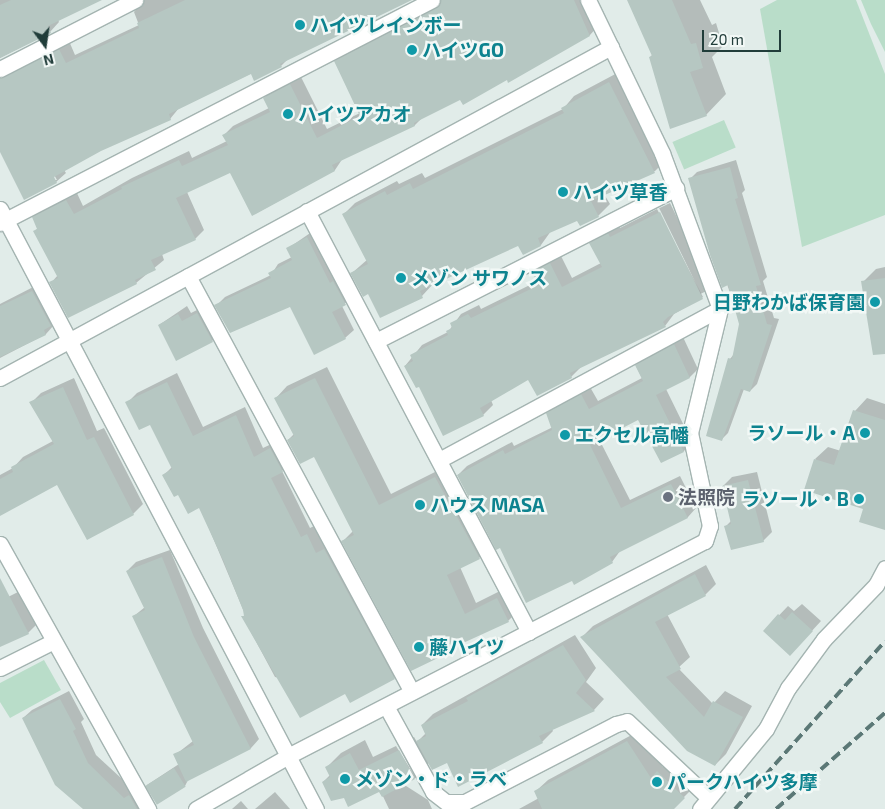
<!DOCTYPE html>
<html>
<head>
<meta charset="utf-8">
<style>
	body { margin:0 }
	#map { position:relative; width:885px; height:809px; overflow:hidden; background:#e1ece9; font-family:"Exo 2","Noto Sans JP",sans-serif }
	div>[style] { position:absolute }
	.green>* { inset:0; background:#b9ddc9; transform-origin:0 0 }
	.shadow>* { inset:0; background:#0003; transform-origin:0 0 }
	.building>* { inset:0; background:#b6c7c2; transform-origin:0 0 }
	.roads { filter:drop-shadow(1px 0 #a4b4b1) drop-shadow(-1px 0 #a4b4b1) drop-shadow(0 1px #a4b4b1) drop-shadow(0 -1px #a4b4b1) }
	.minor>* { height:15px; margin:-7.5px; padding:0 7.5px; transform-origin:7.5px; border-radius:7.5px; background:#fff }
	.rail>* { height:4px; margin-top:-2px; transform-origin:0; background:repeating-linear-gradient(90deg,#5b7876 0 10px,transparent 0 15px) }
	.dots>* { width:14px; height:14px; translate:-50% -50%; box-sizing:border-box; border:2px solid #f2f8f6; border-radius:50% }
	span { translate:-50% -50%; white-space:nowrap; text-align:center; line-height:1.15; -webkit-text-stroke:5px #f2f8f6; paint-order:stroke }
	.culture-label { font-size:19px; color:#0d838f; font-weight:700 }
	.left { translate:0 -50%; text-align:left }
	.right { translate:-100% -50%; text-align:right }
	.worship-label { font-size:19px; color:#5b616d; font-weight:700 }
	.north { position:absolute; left:20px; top:20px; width:50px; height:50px; -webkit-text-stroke:4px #f2f8f6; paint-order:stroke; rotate:166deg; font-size:14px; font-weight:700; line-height:20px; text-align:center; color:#213d3a }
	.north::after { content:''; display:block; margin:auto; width:18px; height:22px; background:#213d3a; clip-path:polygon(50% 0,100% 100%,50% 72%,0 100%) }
	.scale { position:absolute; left:702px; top:30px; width:79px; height:22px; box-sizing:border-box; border:2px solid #213d3a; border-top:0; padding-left:6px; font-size:15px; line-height:18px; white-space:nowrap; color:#213d3a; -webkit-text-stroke:4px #f2f8f6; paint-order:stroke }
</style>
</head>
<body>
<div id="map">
	<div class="green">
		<i style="clip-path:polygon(777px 0,856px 0,885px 74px,885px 215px,802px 247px,760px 9px)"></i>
		<i style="clip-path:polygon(861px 0,885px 0,885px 52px,871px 24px)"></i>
		<i style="left:724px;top:120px;width:30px;height:56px;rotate:67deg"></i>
		<i style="clip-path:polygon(44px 660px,61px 690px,10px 718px,0 702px,0 683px)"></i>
	</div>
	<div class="shadow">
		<i style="clip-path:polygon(0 0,99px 0,58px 20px,59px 22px,50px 32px,0 58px)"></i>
		<i style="clip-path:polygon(evenodd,143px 0,408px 0,289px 58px,281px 66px,252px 73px,179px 108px,170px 119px,100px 150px,64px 170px,66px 173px,56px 182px,0 149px,0 60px,4px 68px,69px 41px,75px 55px,139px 25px,134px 12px,143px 0,52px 171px,57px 180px,54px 180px,52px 171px)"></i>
		<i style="clip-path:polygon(442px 0,587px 0,599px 25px,590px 35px,509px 81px,507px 78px,461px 98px,422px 118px,415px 125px,343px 158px,335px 170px,253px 215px,231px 171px,187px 192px,204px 230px,195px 239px,162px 254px,164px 260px,136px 283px,51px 283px,58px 275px,35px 231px,38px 228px,33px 217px,43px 208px,76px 191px,83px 206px,132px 178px,189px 151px,192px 158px,227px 141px,224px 135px,233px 126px,269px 108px,264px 98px,274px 89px,300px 75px,327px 129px,360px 113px,336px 61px,345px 52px)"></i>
		<i style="clip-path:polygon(628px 0,700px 0,712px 25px,716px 23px,723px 46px,712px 57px,726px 94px,706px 115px,650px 57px,653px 54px)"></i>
		<i style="clip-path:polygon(621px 71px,666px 160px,655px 171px,604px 194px,610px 204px,598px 216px,578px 219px,551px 231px,541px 245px,524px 254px,519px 244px,433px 284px,422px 296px,369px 293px,352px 273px,368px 259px,343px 215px,355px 203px,397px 181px,399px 184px,422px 173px,425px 178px,563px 109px,574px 96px)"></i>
		<i style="clip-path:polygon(736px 160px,745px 190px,742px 193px,767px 277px,763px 281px,774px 318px,779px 319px,757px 384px,750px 391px,744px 389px,728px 433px,721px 440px,730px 359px,734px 354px,741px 324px,690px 179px,697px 172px)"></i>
		<i style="left:670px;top:203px;width:95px;height:12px;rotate:64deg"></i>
		<i style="clip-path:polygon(657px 209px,703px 297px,674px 314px,665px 326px,581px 367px,571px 377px,529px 378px,491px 400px,493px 405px,483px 415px,419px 385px,405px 366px,422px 345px,448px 332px,461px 314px,479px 305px,481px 309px,538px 281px,533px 272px,543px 262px,560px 254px,572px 278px,601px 263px,590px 243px,600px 233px,618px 224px,620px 228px)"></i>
		<i style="clip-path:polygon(316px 229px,354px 295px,342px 306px,354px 330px,345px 338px,290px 305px,216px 306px,225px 297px,271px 275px,278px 264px,292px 257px,287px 249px)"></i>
		<i style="clip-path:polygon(885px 267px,885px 321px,863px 282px,876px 269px)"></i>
		<i style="clip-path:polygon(41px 283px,54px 325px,46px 334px,0 358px,0 304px)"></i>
		<i style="clip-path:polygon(187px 306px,191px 313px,205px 306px,221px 332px,212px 341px,159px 325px)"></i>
		<i style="clip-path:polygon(683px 337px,698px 369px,690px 377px,666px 389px,692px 442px,684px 451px,661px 462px,639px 418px,599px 439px,630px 500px,680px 476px,696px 508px,688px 517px,620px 551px,612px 562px,572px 580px,500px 547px,458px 475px,467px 466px,512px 442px,514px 446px,553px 427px,548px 413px,557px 404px,590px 387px,598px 401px,642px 378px,636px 366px,645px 357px)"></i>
		<i style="clip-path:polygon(327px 367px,391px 494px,447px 466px,491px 546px,479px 558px,460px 567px,476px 603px,508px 587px,520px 609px,508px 621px,447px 649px,440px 656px,343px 541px,353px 531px,315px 455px,288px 440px,294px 434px,276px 398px,287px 386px)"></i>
		<i style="clip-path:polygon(177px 373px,203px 427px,245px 407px,263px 448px,280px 440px,292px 461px,282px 471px,310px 528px,316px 525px,403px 669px,394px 678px,346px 692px,275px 677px,243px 617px,245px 614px,200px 507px,179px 494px,164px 475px,172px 467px,151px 423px,127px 403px,137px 393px)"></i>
		<i style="clip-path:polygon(74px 378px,97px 431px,104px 428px,143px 504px,133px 514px,58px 483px,0 515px,0 475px,13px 468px,23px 457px,53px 441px,31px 403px,41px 393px)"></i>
		<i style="clip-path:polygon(867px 398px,885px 404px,885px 528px,815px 459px,828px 447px,841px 451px,855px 411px)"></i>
		<i style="clip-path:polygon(757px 472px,772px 532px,763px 541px,726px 526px,731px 521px,723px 486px,732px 477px)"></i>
		<i style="clip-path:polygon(170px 550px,203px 628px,259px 739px,251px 748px,188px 780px,185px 786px,147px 785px,179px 764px,175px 755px,193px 741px,134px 616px,145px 607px,127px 571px,136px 562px)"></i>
		<i style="clip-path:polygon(706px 565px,716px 584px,705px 595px,667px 614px,690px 657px,678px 668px,713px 704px,725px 691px,752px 706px,726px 754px,715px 765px,582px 637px,593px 626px)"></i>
		<i style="clip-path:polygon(20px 591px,37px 624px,28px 633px,0 646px,0 601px)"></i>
		<i style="clip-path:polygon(802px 604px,821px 621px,799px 645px,764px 631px,788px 606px,794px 611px)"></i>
		<i style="clip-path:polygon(575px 635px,596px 668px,586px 682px,604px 699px,594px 710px,552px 729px,553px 731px,542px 742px,429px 763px,415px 778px,403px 784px,428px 800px,432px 809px,389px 809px,380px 790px,344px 796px,323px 782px,330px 775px,327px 767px,341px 753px,365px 740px,373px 757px,396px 746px,414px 775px,398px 745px,414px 737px,417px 742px,426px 733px,422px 725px,433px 714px)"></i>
		<i style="clip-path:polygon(69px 691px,84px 719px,81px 722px,96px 755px,134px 790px,144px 809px,85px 809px,23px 718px,32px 710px)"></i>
		<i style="clip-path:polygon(639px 731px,663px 767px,669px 761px,695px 786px,672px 809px,519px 809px,539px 798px,536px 791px,548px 780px)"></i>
		<i style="clip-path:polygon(275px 792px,290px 809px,255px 809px)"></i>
		<i style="clip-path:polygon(241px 801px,248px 809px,232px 809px)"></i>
	</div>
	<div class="building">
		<i style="clip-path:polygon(11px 0,102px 0,48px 26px,51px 33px,0 58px,0 5px)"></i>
		<i style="clip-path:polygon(185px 0,412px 0,280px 64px,282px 67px,254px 81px,251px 74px,169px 114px,171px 120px,101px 151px,54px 177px,57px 183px,24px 200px,0 152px,0 78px,59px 49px,66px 63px,139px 28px,137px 23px)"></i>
		<i style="clip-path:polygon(441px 0,574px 0,590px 36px,508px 83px,507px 80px,463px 105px,460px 100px,414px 123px,415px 126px,332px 165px,335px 171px,252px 216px,230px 173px,176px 198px,196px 240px,151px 260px,156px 270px,135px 280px,137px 284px,68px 318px,49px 282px,58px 278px,33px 231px,37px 229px,32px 217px,66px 200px,74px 214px,122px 189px,121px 187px,179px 160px,182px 166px,228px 145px,222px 135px,270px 112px,263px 98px,290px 84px,317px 138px,360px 116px,334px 61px,436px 8px)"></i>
		<i style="clip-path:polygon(627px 0,672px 0,691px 44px,696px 43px,703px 68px,690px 72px,707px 116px,670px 129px,649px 57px,652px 56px)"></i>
		<i style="clip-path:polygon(609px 82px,655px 173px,591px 201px,599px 217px,580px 226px,577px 221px,538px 238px,541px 246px,523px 255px,518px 246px,420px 291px,423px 298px,380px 318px,368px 294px,363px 297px,350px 273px,368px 264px,342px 214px,385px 191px,387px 195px,410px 183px,413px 189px,564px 113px,561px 108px)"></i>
		<i style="clip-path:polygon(730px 167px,738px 198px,735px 199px,761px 285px,756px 286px,767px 324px,772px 325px,750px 392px,741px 389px,722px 441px,706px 436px,728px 358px,732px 359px,739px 324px,728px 285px,722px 288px,710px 255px,688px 178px)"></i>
		<i style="clip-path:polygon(660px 212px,703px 299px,668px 317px,663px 322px,666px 327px,570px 373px,572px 378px,537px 396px,528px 380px,480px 408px,484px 416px,443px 436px,419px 387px,416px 388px,404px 366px,413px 361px,410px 355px,448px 335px,446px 331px,452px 328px,450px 323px,468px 314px,471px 318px,539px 285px,532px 272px,550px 263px,562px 287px,602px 267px,589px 243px,608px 233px,610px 237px)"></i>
		<i style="clip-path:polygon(307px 237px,330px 283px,333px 281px,346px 305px,332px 312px,346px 339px,314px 355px,290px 307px,230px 333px,214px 305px,271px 278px,268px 273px,292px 260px,286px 248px)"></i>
		<i style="clip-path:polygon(885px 278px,885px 354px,873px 355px,861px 281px)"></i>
		<i style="clip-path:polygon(32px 291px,51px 326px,44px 330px,46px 335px,0 357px,0 306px)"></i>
		<i style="clip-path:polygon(197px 313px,213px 342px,176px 361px,158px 325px,178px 314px,182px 321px)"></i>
		<i style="clip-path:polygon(674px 344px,690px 378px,656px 395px,684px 452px,661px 463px,638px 420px,590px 445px,621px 508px,671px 484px,688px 518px,610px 557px,613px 563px,574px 585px,572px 581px,526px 603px,500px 548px,496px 550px,457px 475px,503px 450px,505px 454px,552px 430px,546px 413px,581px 394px,589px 409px,643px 381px,635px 365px)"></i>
		<i style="clip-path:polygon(315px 378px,379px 505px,435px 477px,480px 559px,447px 575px,465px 614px,497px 598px,509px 622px,439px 654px,440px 657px,411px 671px,341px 541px,354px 535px,314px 457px,300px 464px,287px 440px,294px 436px,274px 398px)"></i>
		<i style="clip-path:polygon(167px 382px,193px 436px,236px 415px,254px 457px,270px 448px,283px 472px,271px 478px,301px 537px,307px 534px,316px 553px,324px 549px,395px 679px,350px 703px,345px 694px,300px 718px,241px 616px,244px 616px,243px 610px,223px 560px,199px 508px,188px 514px,178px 495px,174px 497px,162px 475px,172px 469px,150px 425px,139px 430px,125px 402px)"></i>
		<i style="clip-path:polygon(63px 387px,87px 440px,94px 437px,134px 515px,87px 540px,57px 485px,0 516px,0 479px,13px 472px,11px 467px,54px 444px,29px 402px)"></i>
		<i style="clip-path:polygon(853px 410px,885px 420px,885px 530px,859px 522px,863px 509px,804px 490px,814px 459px,834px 465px)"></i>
		<i style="clip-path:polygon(748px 480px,764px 542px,731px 550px,724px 526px,731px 524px,722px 486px)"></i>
		<i style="clip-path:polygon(162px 557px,194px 637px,251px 749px,186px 782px,173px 754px,194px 745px,132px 616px,145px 610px,126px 571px)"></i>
		<i style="clip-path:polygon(695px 574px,706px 596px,655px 622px,681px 669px,666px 677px,704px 717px,713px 701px,743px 717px,715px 766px,687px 751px,580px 637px)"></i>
		<i style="clip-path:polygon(0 578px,29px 634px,0 647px)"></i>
		<i style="clip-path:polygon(792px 612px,813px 631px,790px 656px,763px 631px,778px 614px,785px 620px)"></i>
		<i style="clip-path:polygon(563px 645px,586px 680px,576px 693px,595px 711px,539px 736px,543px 743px,458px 787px,447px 763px,432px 770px,416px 741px,426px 736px,421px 725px,468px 701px,466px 698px)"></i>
		<i style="clip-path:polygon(60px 699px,76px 729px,73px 731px,88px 763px,124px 798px,129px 795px,137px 809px,83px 809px,55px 785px,22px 718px)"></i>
		<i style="clip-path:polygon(627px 741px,651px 778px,657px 771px,685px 798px,674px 809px,542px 809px,534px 791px)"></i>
		<i style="clip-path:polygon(399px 750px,415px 779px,382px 797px,379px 792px,348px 807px,344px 798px,331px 801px,322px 782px,330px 777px,325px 767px,350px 753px,359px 770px)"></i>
		<i style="left:174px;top:768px;width:22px;height:34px;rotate:58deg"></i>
	</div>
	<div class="roads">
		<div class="minor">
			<i style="left:0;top:69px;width:152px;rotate:-27.1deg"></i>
			<i style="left:0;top:209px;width:678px;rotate:62.23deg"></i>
			<i style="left:307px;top:211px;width:476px;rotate:62.2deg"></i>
			<i style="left:0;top:223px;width:486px;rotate:-27.3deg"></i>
			<i style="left:188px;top:276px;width:472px;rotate:61.7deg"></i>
			<i style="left:376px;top:341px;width:337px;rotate:-27deg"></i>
			<i style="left:0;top:378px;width:695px;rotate:-28.45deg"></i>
			<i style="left:439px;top:460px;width:319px;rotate:-28.3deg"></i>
			<i style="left:0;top:544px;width:304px;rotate:60.8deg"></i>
			<i style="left:0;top:668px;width:60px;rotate:-26.6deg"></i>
			<i style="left:386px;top:706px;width:98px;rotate:61.3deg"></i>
			<i style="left:433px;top:792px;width:16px;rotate:38deg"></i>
			<i style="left:446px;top:802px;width:19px"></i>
			<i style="left:465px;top:802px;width:170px;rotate:-27.3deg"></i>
			<i style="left:616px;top:724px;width:11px;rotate:-15deg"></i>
			<i style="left:627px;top:721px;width:112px;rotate:43.2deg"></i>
			<i style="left:196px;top:809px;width:106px;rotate:-29.9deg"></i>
			<i style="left:288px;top:756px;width:469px;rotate:-27.3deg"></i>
			<i style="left:705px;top:541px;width:16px;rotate:-72deg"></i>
			<i style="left:710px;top:526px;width:95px;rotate:-102.1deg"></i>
			<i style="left:690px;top:433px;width:128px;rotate:-76.4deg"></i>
			<i style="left:720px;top:309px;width:166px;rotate:-110.4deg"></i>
			<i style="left:662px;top:153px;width:170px;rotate:-115.8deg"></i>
			<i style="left:700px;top:809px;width:104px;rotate:-50.5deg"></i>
			<i style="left:766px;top:729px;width:47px;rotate:-61.8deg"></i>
			<i style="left:788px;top:688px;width:61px;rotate:-53.7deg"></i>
			<i style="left:824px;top:639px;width:75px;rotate:-46.1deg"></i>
			<i style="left:876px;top:585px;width:19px;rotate:-62deg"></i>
		</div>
	</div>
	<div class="rail">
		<i style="left:735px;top:809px;width:225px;rotate:-48.2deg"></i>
		<i style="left:776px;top:809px;width:145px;rotate:-41.4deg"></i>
	</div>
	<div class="dots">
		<i style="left:300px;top:25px;background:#0f9aa8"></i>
		<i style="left:412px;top:50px;background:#0f9aa8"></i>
		<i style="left:288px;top:114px;background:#0f9aa8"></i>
		<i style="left:563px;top:192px;background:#0f9aa8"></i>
		<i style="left:401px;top:278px;background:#0f9aa8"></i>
		<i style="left:875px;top:302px;background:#0f9aa8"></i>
		<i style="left:865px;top:433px;background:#0f9aa8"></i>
		<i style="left:565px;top:435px;background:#0f9aa8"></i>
		<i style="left:668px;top:497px;background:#6b7280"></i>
		<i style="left:859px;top:499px;background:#0f9aa8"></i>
		<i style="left:420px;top:505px;background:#0f9aa8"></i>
		<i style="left:419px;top:647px;background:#0f9aa8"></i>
		<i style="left:345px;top:779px;background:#0f9aa8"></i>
		<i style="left:657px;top:782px;background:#0f9aa8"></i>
	</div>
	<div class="culture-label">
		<span class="left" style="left:310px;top:25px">ハイツレインボー</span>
		<span class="left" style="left:422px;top:50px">ハイツGO</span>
		<span class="left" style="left:298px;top:114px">ハイツアカオ</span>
		<span class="left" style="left:573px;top:192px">ハイツ草香</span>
		<span class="left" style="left:411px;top:278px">メゾン サワノス</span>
		<span class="right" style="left:865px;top:302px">日野わかば保育園</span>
		<span class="right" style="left:855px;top:433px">ラソール・A</span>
		<span class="left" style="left:575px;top:435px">エクセル高幡</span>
		<span class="right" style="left:849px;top:499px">ラソール・B</span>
		<span class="left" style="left:430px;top:505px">ハウス MASA</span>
		<span class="left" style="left:429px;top:647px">藤ハイツ</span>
		<span class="left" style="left:355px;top:779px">メゾン・ド・ラベ</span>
		<span class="left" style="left:667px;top:782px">パークハイツ多摩</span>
	</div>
	<div class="worship-label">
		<span class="left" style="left:678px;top:497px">法照院</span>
	</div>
	<div class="north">N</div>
	<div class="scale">20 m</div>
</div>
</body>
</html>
